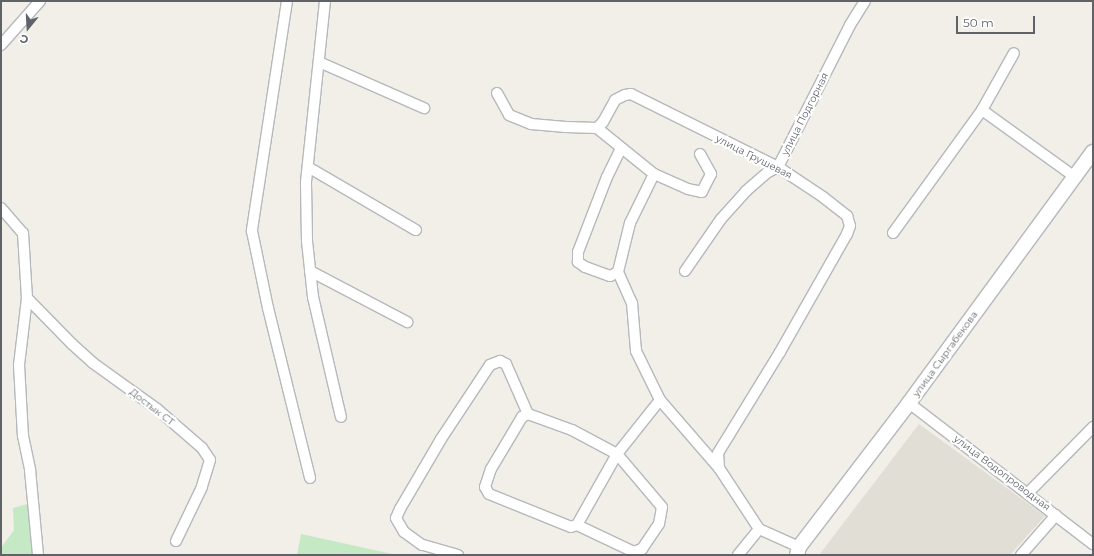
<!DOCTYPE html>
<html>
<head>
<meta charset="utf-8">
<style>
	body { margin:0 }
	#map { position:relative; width:1094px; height:556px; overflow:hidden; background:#f1efe8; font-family:Montserrat,sans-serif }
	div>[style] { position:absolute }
	.education>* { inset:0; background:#e1ded6 }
	.green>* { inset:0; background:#c5e8c5 }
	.roads { filter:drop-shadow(1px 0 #b5b8bc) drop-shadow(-1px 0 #b5b8bc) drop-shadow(0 1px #b5b8bc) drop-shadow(0 -1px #b5b8bc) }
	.street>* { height:10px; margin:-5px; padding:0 5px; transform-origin:5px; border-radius:5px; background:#fff }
	.secondary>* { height:14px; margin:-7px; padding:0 7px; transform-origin:7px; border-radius:7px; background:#fff }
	span { translate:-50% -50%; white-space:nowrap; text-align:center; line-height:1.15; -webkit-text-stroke:4px #fff; paint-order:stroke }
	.street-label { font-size:10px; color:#5f6368 }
	.frame { position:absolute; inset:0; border:2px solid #5f6368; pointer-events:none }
	.north { position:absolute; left:8px; top:8px; width:40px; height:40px; -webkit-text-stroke:3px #fff; paint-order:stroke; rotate:198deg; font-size:11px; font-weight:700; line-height:16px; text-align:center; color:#5f6368 }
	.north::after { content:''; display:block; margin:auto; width:14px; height:18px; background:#5f6368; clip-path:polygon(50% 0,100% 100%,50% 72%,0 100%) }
	.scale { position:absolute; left:956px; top:16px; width:79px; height:18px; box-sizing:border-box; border:2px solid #5f6368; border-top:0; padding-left:5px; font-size:12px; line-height:14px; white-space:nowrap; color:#5f6368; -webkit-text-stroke:3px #fff; paint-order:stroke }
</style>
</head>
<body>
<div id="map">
	<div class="education">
		<i style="clip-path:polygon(919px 424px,1045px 516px,1010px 555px,819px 555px)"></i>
	</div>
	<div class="green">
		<i style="clip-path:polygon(31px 503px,37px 555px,1px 555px,1px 548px,14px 530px,13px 508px)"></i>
		<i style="clip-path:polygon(301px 534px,397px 555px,297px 555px)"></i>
	</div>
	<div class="roads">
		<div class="street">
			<i style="left:287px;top:1px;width:233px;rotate:98.7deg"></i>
			<i style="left:252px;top:231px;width:79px;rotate:78.3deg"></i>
			<i style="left:268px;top:308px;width:175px;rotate:76.1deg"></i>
			<i style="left:325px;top:1px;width:183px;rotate:96deg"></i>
			<i style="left:306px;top:183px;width:58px;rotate:89deg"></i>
			<i style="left:307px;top:241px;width:56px;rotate:83.9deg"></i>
			<i style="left:313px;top:297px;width:123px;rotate:76.9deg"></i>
			<i style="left:1px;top:45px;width:59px;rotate:-48.4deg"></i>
			<i style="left:319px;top:62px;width:115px;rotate:23.7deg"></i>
			<i style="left:497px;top:93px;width:25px;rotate:61deg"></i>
			<i style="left:509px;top:115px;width:24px;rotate:22deg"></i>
			<i style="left:531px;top:124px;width:35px;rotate:5deg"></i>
			<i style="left:566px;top:127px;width:31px;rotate:2deg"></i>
			<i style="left:597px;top:128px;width:8px;rotate:-45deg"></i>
			<i style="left:603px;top:122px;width:25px;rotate:-61deg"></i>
			<i style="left:615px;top:100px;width:11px;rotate:-27deg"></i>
			<i style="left:625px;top:95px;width:6px;rotate:-9deg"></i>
			<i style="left:631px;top:94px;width:164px;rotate:26.4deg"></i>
			<i style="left:778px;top:167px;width:54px;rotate:33.7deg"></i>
			<i style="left:823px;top:197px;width:31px;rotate:38deg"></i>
			<i style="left:847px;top:216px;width:10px;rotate:73deg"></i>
			<i style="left:850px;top:226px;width:9px;rotate:111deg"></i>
			<i style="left:847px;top:234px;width:136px;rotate:119.6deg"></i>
			<i style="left:780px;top:352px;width:119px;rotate:121.5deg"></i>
			<i style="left:718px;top:453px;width:15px;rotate:86deg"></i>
			<i style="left:719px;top:468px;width:73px;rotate:56.7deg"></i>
			<i style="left:982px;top:110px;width:115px;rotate:35.8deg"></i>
			<i style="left:597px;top:128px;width:73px;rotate:38.9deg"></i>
			<i style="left:700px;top:154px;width:23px;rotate:61deg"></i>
			<i style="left:711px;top:174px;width:20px;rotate:117deg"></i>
			<i style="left:702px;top:192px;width:14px;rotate:-168deg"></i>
			<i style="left:688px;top:189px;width:37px;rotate:-156deg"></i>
			<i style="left:654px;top:174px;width:55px;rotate:116.1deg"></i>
			<i style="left:630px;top:223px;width:50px;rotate:103.8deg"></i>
			<i style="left:618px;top:272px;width:34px;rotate:66deg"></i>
			<i style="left:632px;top:303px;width:48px;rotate:85.2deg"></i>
			<i style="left:636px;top:351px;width:55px;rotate:63.9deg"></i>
			<i style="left:660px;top:400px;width:90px;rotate:49.1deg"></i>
			<i style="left:308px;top:167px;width:125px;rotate:30.3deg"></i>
			<i style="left:1px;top:208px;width:33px;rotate:49deg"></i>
			<i style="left:23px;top:233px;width:65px;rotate:86.5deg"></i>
			<i style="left:27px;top:298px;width:67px;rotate:96.8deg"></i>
			<i style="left:19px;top:365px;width:71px;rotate:86.8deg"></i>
			<i style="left:23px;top:436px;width:35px;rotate:78deg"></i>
			<i style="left:30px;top:470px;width:85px;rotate:84.6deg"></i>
			<i style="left:893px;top:233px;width:152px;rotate:-54.1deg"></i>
			<i style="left:982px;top:110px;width:65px;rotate:-60.7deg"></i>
			<i style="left:310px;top:271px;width:110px;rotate:27.7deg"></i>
			<i style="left:685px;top:271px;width:63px;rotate:-55.3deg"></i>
			<i style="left:721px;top:219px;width:38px;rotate:-48deg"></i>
			<i style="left:746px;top:191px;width:29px;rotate:-41deg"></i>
			<i style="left:768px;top:172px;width:11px;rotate:-27deg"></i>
			<i style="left:778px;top:167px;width:159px;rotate:-63.1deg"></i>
			<i style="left:850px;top:25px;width:28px;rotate:-58deg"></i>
			<i style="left:618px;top:272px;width:9px;rotate:153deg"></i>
			<i style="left:610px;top:276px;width:27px;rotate:-160deg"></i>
			<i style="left:585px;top:267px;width:9px;rotate:-144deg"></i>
			<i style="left:578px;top:262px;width:10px;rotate:-90deg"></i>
			<i style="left:578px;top:252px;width:80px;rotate:-68.9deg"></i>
			<i style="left:607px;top:177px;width:32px;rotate:-64deg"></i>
			<i style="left:27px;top:298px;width:64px;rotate:45.6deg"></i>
			<i style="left:72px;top:344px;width:28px;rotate:42deg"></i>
			<i style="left:93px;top:363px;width:79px;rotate:35.7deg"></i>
			<i style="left:157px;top:409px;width:60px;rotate:40.9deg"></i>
			<i style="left:202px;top:448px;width:14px;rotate:56deg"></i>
			<i style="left:210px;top:460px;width:28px;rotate:107deg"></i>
			<i style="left:202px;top:487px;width:60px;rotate:115.7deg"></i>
			<i style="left:909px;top:403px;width:232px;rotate:37.5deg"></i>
			<i style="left:528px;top:414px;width:47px;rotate:20deg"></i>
			<i style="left:572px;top:430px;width:51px;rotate:28.1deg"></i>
			<i style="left:617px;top:454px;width:81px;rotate:119.4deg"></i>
			<i style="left:577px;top:525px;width:6px;rotate:162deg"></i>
			<i style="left:571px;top:527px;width:88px;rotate:-158.1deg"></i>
			<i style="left:489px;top:494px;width:8px;rotate:-120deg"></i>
			<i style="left:485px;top:487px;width:19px;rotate:-72deg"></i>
			<i style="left:491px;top:469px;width:61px;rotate:-59.2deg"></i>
			<i style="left:522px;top:417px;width:7px;rotate:-27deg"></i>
			<i style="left:1028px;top:493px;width:93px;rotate:-45.4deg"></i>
			<i style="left:577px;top:525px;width:63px;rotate:25.3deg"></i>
			<i style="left:634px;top:552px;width:9px;rotate:-21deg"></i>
			<i style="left:642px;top:549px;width:30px;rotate:-56deg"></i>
			<i style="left:659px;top:524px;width:17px;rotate:-80deg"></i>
			<i style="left:662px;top:507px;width:70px;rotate:-130.3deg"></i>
			<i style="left:617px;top:454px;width:69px;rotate:-51.5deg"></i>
			<i style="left:458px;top:555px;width:37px;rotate:-164deg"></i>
			<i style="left:422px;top:545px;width:22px;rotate:-144deg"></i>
			<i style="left:404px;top:532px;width:16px;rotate:-120deg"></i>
			<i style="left:396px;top:518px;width:10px;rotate:-66deg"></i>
			<i style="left:400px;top:509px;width:81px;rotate:-59.6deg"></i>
			<i style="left:441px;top:439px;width:89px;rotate:-56.5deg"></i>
			<i style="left:490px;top:365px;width:11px;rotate:-22deg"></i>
			<i style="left:500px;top:361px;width:7px;rotate:27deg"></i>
			<i style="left:506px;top:364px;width:55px;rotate:66.3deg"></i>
			<i style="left:738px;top:555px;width:33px;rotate:-51deg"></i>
			<i style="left:759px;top:529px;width:44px;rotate:24.2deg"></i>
			<i style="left:1021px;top:555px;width:53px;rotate:-48.8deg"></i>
		</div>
		<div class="secondary">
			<i style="left:797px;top:555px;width:8px;rotate:-76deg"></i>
			<i style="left:799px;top:547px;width:181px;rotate:-52.6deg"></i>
			<i style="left:909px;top:403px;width:311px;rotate:-53.8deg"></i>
		</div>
	</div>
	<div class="street-label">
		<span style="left:805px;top:114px;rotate:-63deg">улица Подгорная</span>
		<span style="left:754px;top:157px;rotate:27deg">улица Грушевая</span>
		<span style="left:945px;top:354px;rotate:-54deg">улица Сыргабекова</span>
		<span style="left:152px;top:407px;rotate:38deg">Достык СТ</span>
		<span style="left:1002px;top:473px;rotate:37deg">улица Водопроводная</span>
	</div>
	<div class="frame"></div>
	<div class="north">С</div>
	<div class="scale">50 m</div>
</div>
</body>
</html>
